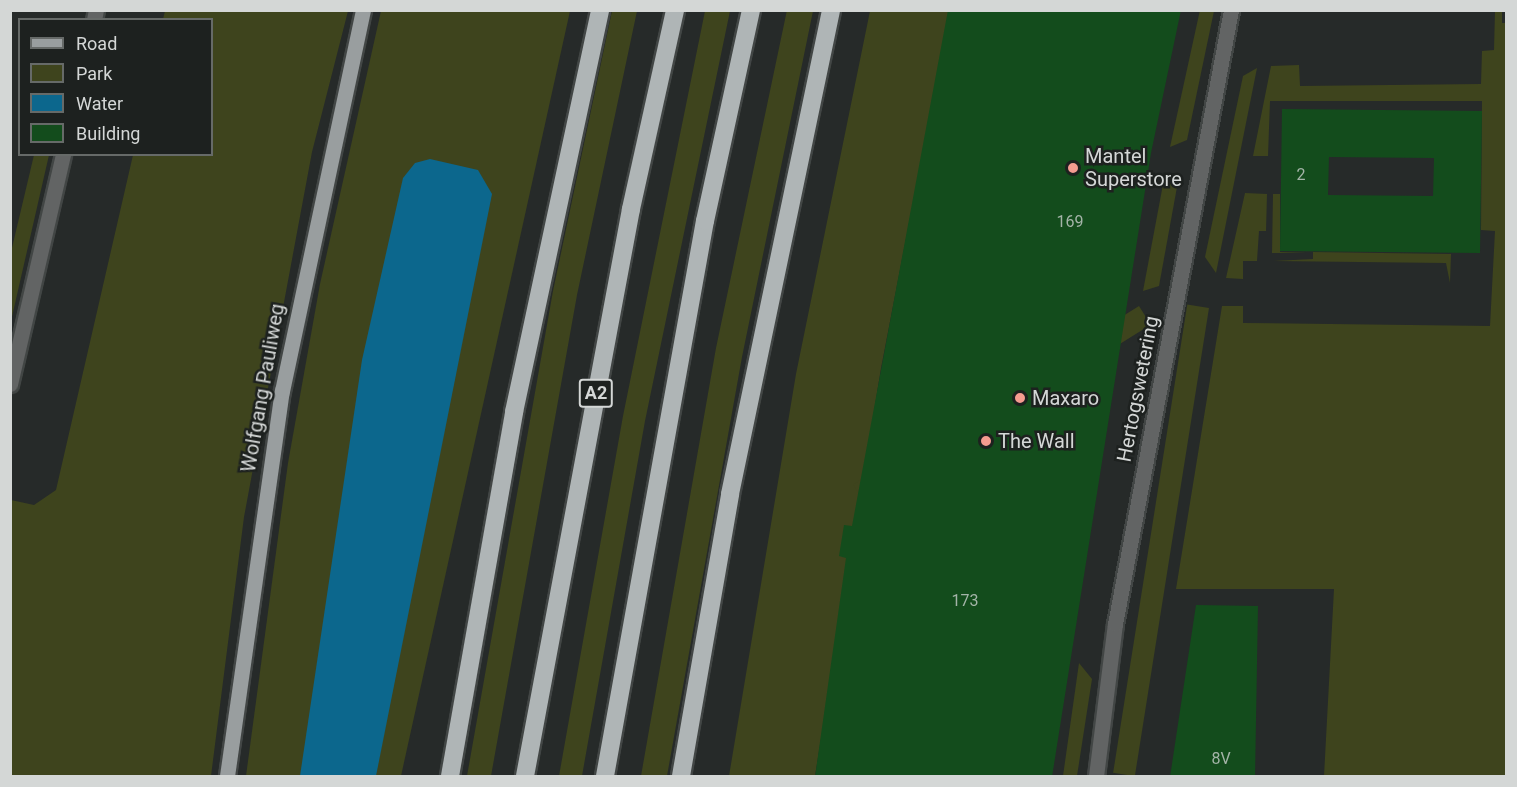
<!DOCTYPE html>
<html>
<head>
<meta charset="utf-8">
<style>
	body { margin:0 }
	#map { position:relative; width:1517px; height:787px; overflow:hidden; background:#262a29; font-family:Roboto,sans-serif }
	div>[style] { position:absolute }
	.green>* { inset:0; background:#3e441d; transform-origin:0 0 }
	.water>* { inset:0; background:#0c678d }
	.building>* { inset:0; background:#134c1c }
	.roads { filter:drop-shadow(2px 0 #424645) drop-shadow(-2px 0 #424645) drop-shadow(0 2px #424645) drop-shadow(0 -2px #424645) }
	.minor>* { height:15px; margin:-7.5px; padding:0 7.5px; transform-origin:7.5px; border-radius:7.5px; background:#626464 }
	.major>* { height:15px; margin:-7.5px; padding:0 7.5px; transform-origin:7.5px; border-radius:7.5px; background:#999e9f }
	.highway>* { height:18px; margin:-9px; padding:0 9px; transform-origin:9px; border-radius:9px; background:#afb5b6 }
	.dots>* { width:16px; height:16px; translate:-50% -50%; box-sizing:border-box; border:3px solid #1d211f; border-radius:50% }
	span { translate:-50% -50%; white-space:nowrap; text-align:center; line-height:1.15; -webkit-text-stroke:5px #1d211f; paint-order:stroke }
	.number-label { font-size:16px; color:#a4b4a8 }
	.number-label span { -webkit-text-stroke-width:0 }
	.shield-label span { padding:2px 4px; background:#1d211f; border:2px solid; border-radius:4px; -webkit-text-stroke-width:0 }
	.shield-label { font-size:18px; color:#d4d7d6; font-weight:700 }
	.poi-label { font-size:20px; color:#d4d7d6 }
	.left { translate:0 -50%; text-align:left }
	.street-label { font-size:20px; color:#d4d7d6 }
	.frame { position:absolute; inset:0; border:12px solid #d4d7d6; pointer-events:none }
	.legend { position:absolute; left:18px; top:18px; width:195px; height:138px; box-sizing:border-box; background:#1d211f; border:2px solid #666a68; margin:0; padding:8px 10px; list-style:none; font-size:18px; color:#d4d7d6 }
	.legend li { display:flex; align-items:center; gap:12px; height:30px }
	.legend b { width:30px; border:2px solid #666a68 }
</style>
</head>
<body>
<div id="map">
	<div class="green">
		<i style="clip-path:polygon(787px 10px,813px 11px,742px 357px,667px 776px,641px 776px,716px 348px)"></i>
		<i style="clip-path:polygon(1200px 10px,1214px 11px,1187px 140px,1170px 147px)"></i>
		<i style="clip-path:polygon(165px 11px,348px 11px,312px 152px,244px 517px,211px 776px,11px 776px,11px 500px,34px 505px,56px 490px,133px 155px,212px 154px,212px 20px,163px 19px)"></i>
		<i style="clip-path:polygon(381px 11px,570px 11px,401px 776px,246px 776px,288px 463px,320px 284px)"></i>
		<i style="clip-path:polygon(612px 11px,637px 11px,577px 295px,491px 776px,467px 776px,553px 291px)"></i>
		<i style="clip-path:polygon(705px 11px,730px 11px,645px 421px,582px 776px,559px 776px,623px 416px)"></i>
		<i style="clip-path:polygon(870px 11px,950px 11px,881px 368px,815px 776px,729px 776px,796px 374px)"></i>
		<i style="clip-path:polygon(1495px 11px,1502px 11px,1502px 23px,1506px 23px,1506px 776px,1324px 776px,1334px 589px,1176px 589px,1222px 306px,1243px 306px,1243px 323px,1490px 326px,1495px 231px,1481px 230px,1482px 101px,1270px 101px,1268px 156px,1253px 156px,1271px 66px,1299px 65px,1300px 86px,1481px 84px,1482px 51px,1494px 50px)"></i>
		<i style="clip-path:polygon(1257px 68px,1216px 273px,1205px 257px,1243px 76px)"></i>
		<i style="clip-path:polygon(34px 155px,49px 155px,11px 321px,11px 252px)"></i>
		<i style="clip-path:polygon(1164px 179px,1177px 187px,1159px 286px,1143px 291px)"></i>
		<i style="clip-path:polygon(1245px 193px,1267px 194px,1266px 231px,1259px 231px,1257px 261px,1243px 261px,1243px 279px,1226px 278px)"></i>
		<i style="clip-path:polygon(1273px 194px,1280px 194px,1280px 252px,1307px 253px,1272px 253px)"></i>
		<i style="clip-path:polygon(1313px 252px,1451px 254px,1450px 283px,1446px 263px,1273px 261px,1313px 259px)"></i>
		<i style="left:1139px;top:306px;width:22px;height:337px;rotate:58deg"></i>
		<i style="left:1209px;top:308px;width:474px;height:22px;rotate:99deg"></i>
		<i style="clip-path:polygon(1079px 663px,1092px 679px,1077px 776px,1063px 776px)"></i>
	</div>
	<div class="water">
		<i style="clip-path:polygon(430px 159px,478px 170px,492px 194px,376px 776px,300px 776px,362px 360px,403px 178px,415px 163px)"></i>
	</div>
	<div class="building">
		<i style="clip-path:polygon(948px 10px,1181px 10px,1151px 153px,1052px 777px,815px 777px,846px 558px,839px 556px,844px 525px,852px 526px)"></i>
		<i style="clip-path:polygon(evenodd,1282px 109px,1482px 111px,1480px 253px,1280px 251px,1282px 109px,1329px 157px,1434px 158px,1433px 196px,1328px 195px,1329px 157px)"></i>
		<i style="clip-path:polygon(1196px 605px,1258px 606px,1255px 777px,1170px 777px)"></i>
	</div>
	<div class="roads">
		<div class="minor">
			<i style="left:94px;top:20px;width:10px;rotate:-79deg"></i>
			<i style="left:10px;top:384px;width:236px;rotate:-77deg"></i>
			<i style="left:1096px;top:776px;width:153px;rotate:-82.9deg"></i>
			<i style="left:1115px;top:624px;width:625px;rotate:-79.3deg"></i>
		</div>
		<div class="major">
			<i style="left:227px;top:776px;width:389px;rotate:-81.9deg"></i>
			<i style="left:282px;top:391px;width:390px;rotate:-78deg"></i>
		</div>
		<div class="highway">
			<i style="left:450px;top:776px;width:370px;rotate:-80deg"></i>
			<i style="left:514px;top:412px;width:411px;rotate:-77.9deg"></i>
			<i style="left:525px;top:776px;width:577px;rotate:-79.41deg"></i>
			<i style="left:631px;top:209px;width:204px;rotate:-77.5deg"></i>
			<i style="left:605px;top:776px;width:564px;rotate:-79.79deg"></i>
			<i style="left:705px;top:221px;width:216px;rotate:-77.7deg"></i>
			<i style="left:681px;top:776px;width:286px;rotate:-80.1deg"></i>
			<i style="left:730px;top:494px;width:494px;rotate:-78.2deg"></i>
		</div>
	</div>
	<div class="dots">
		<i style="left:1073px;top:168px;background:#f59c90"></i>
		<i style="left:1020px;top:398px;background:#f59c90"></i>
		<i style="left:986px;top:441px;background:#f59c90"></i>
	</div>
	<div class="number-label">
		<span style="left:1301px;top:175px">2</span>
		<span style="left:1070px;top:222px">169</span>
		<span style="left:965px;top:601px">173</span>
		<span style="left:1221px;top:759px">8V</span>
	</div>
	<div class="shield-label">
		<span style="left:596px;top:393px">A2</span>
	</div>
	<div class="poi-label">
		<span class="left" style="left:1085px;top:168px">Mantel<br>Superstore</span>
		<span class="left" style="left:1032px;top:398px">Maxaro</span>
		<span class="left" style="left:998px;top:441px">The Wall</span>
	</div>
	<div class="street-label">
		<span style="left:263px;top:388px;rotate:-80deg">Wolfgang Pauliweg</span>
		<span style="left:1138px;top:389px;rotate:-79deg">Hertogswetering</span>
	</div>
	<div class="frame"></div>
	<ul class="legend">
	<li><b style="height:8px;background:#999e9f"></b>Road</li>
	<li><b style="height:16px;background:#3e441d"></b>Park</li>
	<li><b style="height:16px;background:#0c678d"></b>Water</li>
	<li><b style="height:16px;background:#134c1c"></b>Building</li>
	</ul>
</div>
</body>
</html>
